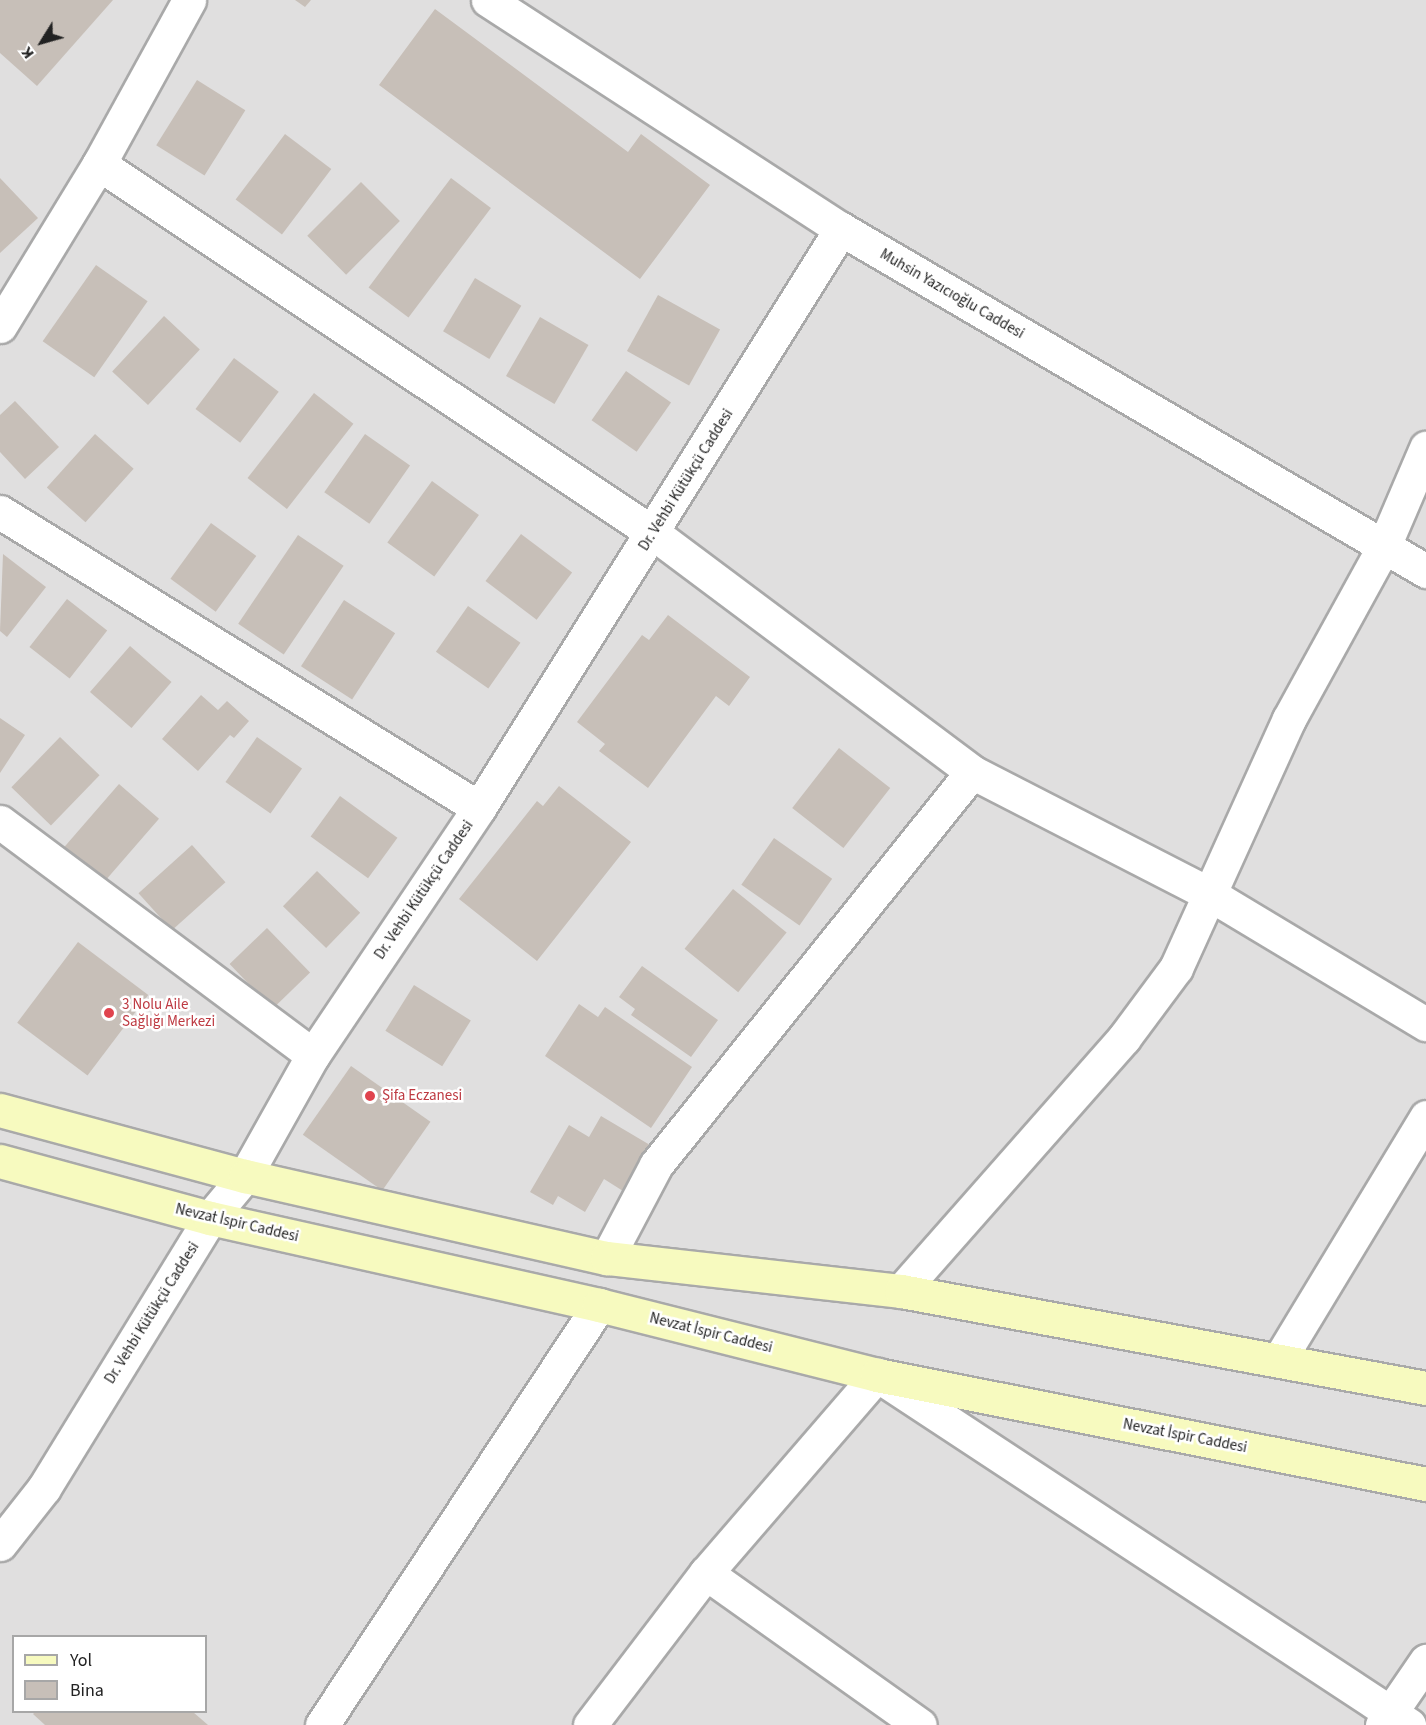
<!DOCTYPE html>
<html>
<head>
<meta charset="utf-8">
<style>
	body { margin:0 }
	#map { position:relative; width:1426px; height:1725px; overflow:hidden; background:#f2efe9; font-family:"Source Sans 3",sans-serif }
	div>[style] { position:absolute }
	.residential>* { inset:0; background:#e0dfdf }
	.building>* { inset:0; background:#c7bfb8; transform-origin:0 0 }
	.roads { filter:drop-shadow(2px 0 #a9a9a9) drop-shadow(-2px 0 #a9a9a9) drop-shadow(0 2px #a9a9a9) drop-shadow(0 -2px #a9a9a9) }
	.minor>* { height:33px; margin:-16.5px; padding:0 16.5px; transform-origin:16.5px; border-radius:16.5px; background:#fff }
	.tertiary>* { height:33px; margin:-16.5px; padding:0 16.5px; transform-origin:16.5px; border-radius:16.5px; background:#fff }
	.secondary>* { height:33px; margin:-16.5px; padding:0 16.5px; transform-origin:16.5px; border-radius:16.5px; background:#f7fabf }
	.dots>* { width:16px; height:16px; translate:-50% -50%; box-sizing:border-box; border:3px solid #fff; border-radius:50% }
	span { translate:-50% -50%; white-space:nowrap; text-align:center; line-height:1.15; -webkit-text-stroke:5px #fff; paint-order:stroke }
	.street-label { font-size:15px; color:#222 }
	.health-label { font-size:15px; color:#be3a42 }
	.left { translate:0 -50%; text-align:left }
	.legend { position:absolute; left:12px; top:1635px; width:195px; height:78px; box-sizing:border-box; background:#fff; border:2px solid #a7a7a7; margin:0; padding:8px 10px; list-style:none; font-size:18px; color:#222 }
	.legend li { display:flex; align-items:center; gap:12px; height:30px }
	.legend b { width:30px; border:2px solid #a7a7a7 }
	.north { position:absolute; left:12px; top:12px; width:60px; height:60px; -webkit-text-stroke:4px #fff; paint-order:stroke; rotate:233deg; font-size:16px; font-weight:700; line-height:24px; text-align:center; color:#222 }
	.north::after { content:''; display:block; margin:auto; width:21px; height:27px; background:#222; clip-path:polygon(50% 0,100% 100%,50% 72%,0 100%) }
</style>
</head>
<body>
<div id="map">
	<div class="residential">
		<i style="clip-path:polygon(evenodd,0 0,1426px 0,1426px 1725px,0 1725px,0 0,14px 1636px,206px 1636px,206px 1712px,14px 1712px,14px 1636px)"></i>
	</div>
	<div class="building">
		<i style="clip-path:polygon(0 0,113px 0,37px 86px,0 53px)"></i>
		<i style="clip-path:polygon(295px 0,311px 0,305px 7px)"></i>
		<i style="clip-path:polygon(435px 9px,628px 152px,641px 134px,710px 185px,640px 279px,379px 85px)"></i>
		<i style="left:197px;top:80px;width:57px;height:77px;rotate:32deg"></i>
		<i style="left:285px;top:134px;width:58px;height:82px;rotate:37deg"></i>
		<i style="clip-path:polygon(0 178px,38px 218px,0 253px)"></i>
		<i style="left:451px;top:178px;width:50px;height:137px;rotate:37deg"></i>
		<i style="left:361px;top:182px;width:55px;height:76px;rotate:45deg"></i>
		<i style="left:96px;top:265px;width:63px;height:93px;rotate:35deg"></i>
		<i style="left:475px;top:278px;width:54px;height:62px;rotate:31deg"></i>
		<i style="left:658px;top:295px;width:71px;height:64px;rotate:29deg"></i>
		<i style="left:164px;top:316px;width:49px;height:76px;rotate:43deg"></i>
		<i style="left:540px;top:317px;width:56px;height:68px;rotate:30deg"></i>
		<i style="left:234px;top:358px;width:56px;height:64px;rotate:37deg"></i>
		<i style="left:626px;top:371px;width:55px;height:60px;rotate:35deg"></i>
		<i style="left:314px;top:393px;width:50px;height:108px;rotate:38deg"></i>
		<i style="clip-path:polygon(15px 401px,59px 447px,25px 479px,0 452px,0 415px)"></i>
		<i style="left:95px;top:434px;width:52px;height:72px;rotate:42deg"></i>
		<i style="left:365px;top:434px;width:55px;height:71px;rotate:35deg"></i>
		<i style="left:432px;top:481px;width:58px;height:76px;rotate:36deg"></i>
		<i style="left:211px;top:523px;width:56px;height:69px;rotate:36deg"></i>
		<i style="left:521px;top:534px;width:64px;height:59px;rotate:37deg"></i>
		<i style="left:298px;top:535px;width:55px;height:107px;rotate:34deg"></i>
		<i style="clip-path:polygon(3px 554px,46px 587px,7px 637px,0 631px)"></i>
		<i style="left:67px;top:599px;width:51px;height:61px;rotate:38deg"></i>
		<i style="left:344px;top:600px;width:61px;height:79px;rotate:33deg"></i>
		<i style="left:468px;top:606px;width:64px;height:56px;rotate:35deg"></i>
		<i style="clip-path:polygon(668px 615px,750px 677px,729px 706px,716px 696px,648px 788px,599px 751px,605px 744px,577px 722px,642px 635px,649px 640px)"></i>
		<i style="left:130px;top:646px;width:55px;height:61px;rotate:41deg"></i>
		<i style="clip-path:polygon(201px 695px,218px 710px,227px 701px,249px 721px,234px 738px,230px 735px,198px 771px,162px 739px)"></i>
		<i style="clip-path:polygon(0 718px,25px 735px,0 773px)"></i>
		<i style="left:60px;top:737px;width:55px;height:70px;rotate:44deg"></i>
		<i style="left:257px;top:737px;width:55px;height:55px;rotate:35deg"></i>
		<i style="left:839px;top:748px;width:65px;height:76px;rotate:38deg"></i>
		<i style="left:119px;top:784px;width:53px;height:86px;rotate:41deg"></i>
		<i style="clip-path:polygon(559px 786px,631px 842px,537px 961px,459px 899px,537px 801px,543px 806px)"></i>
		<i style="left:340px;top:796px;width:71px;height:50px;rotate:36deg"></i>
		<i style="left:774px;top:838px;width:71px;height:57px;rotate:35deg"></i>
		<i style="left:192px;top:845px;width:50px;height:72px;rotate:48deg"></i>
		<i style="left:317px;top:871px;width:60px;height:49px;rotate:44deg"></i>
		<i style="left:733px;top:889px;width:69px;height:77px;rotate:39deg"></i>
		<i style="left:267px;top:928px;width:62px;height:52px;rotate:46deg"></i>
		<i style="left:78px;top:942px;width:88px;height:101px;rotate:37deg"></i>
		<i style="clip-path:polygon(642px 966px,718px 1020px,691px 1057px,631px 1015px,635px 1009px,619px 997px)"></i>
		<i style="left:414px;top:985px;width:67px;height:54px;rotate:32deg"></i>
		<i style="clip-path:polygon(579px 1004px,598px 1017px,605px 1007px,692px 1067px,651px 1128px,545px 1056px)"></i>
		<i style="left:351px;top:1066px;width:97px;height:84px;rotate:35deg"></i>
		<i style="clip-path:polygon(601px 1116px,650px 1145px,623px 1191px,604px 1179px,585px 1212px,558px 1196px,553px 1205px,530px 1192px,569px 1125px,589px 1137px)"></i>
		<i style="clip-path:polygon(35px 1712px,193px 1712px,208px 1725px,45px 1725px,33px 1714px)"></i>
	</div>
	<div class="roads">
		<div class="minor">
			<i style="left:99px;top:164px;width:666px;rotate:33.67deg"></i>
			<i style="left:653px;top:533px;width:399px;rotate:36.8deg"></i>
			<i style="left:972px;top:772px;width:269px;rotate:27.2deg"></i>
			<i style="left:1211px;top:895px;width:251px;rotate:31deg"></i>
			<i style="left:0;top:326px;width:190px;rotate:-58.6deg"></i>
			<i style="left:99px;top:164px;width:187px;rotate:-61.2deg"></i>
			<i style="left:0;top:512px;width:563px;rotate:31.71deg"></i>
			<i style="left:0;top:822px;width:390px;rotate:36.7deg"></i>
			<i style="left:607px;top:1258px;width:105px;rotate:-62.2deg"></i>
			<i style="left:656px;top:1165px;width:504px;rotate:-51.2deg"></i>
			<i style="left:1279px;top:1360px;width:284px;rotate:-58.8deg"></i>
			<i style="left:706px;top:1573px;width:262px;rotate:35.4deg"></i>
			<i style="left:322px;top:1725px;width:503px;rotate:-56.59deg"></i>
			<i style="left:590px;top:1725px;width:191px;rotate:-52.7deg"></i>
			<i style="left:706px;top:1573px;width:262px;rotate:-49.2deg"></i>
			<i style="left:877px;top:1375px;width:637px;rotate:33.34deg"></i>
			<i style="left:1382px;top:1725px;width:78px;rotate:-55.5deg"></i>
		</div>
		<div class="tertiary">
			<i style="left:488px;top:0;width:421px;rotate:33deg"></i>
			<i style="left:841px;top:229px;width:678px;rotate:30.31deg"></i>
			<i style="left:901px;top:1291px;width:337px;rotate:-48.6deg"></i>
			<i style="left:1124px;top:1038px;width:87px;rotate:-53.4deg"></i>
			<i style="left:1176px;top:968px;width:273px;rotate:-65.6deg"></i>
			<i style="left:1289px;top:719px;width:197px;rotate:-61.2deg"></i>
			<i style="left:1384px;top:546px;width:107px;rotate:-66.8deg"></i>
			<i style="left:0;top:1544px;width:71px;rotate:-51.8deg"></i>
			<i style="left:44px;top:1488px;width:317px;rotate:-58.4deg"></i>
			<i style="left:210px;top:1218px;width:55px;rotate:-50.2deg"></i>
			<i style="left:245px;top:1176px;width:139px;rotate:-60.7deg"></i>
			<i style="left:313px;top:1055px;width:298px;rotate:-56.1deg"></i>
			<i style="left:479px;top:808px;width:683px;rotate:-57.99deg"></i>
		</div>
		<div class="secondary">
			<i style="left:0;top:1110px;width:254px;rotate:15.1deg"></i>
			<i style="left:245px;top:1176px;width:371px;rotate:12.8deg"></i>
			<i style="left:607px;top:1258px;width:296px;rotate:6.4deg"></i>
			<i style="left:901px;top:1291px;width:534px;rotate:10.47deg"></i>
			<i style="left:0;top:1161px;width:218px;rotate:15.2deg"></i>
			<i style="left:210px;top:1218px;width:399px;rotate:12.6deg"></i>
			<i style="left:599px;top:1305px;width:287px;rotate:14.1deg"></i>
			<i style="left:877px;top:1375px;width:560px;rotate:11.23deg"></i>
		</div>
	</div>
	<div class="dots">
		<i style="left:109px;top:1013px;background:#e0444e"></i>
		<i style="left:370px;top:1096px;background:#e0444e"></i>
	</div>
	<div class="street-label">
		<span style="left:952px;top:294px;rotate:30deg">Muhsin Yazıcıoğlu Caddesi</span>
		<span style="left:686px;top:480px;rotate:-58deg">Dr. Vehbi Kütükçü Caddesi</span>
		<span style="left:424px;top:890px;rotate:-56deg">Dr. Vehbi Kütükçü Caddesi</span>
		<span style="left:237px;top:1223px;rotate:13deg">Nevzat İspir Caddesi</span>
		<span style="left:152px;top:1313px;rotate:-58deg">Dr. Vehbi Kütükçü Caddesi</span>
		<span style="left:711px;top:1333px;rotate:14deg">Nevzat İspir Caddesi</span>
		<span style="left:1185px;top:1436px;rotate:11deg">Nevzat İspir Caddesi</span>
	</div>
	<div class="health-label">
		<span class="left" style="left:122px;top:1013px">3 Nolu Aile<br>Sağlığı Merkezi</span>
		<span class="left" style="left:382px;top:1096px">Şifa Eczanesi</span>
	</div>
	<ul class="legend">
	<li><b style="height:8px;background:#f7fabf"></b>Yol</li>
	<li><b style="height:16px;background:#c7bfb8"></b>Bina</li>
	</ul>
	<div class="north">K</div>
</div>
</body>
</html>
